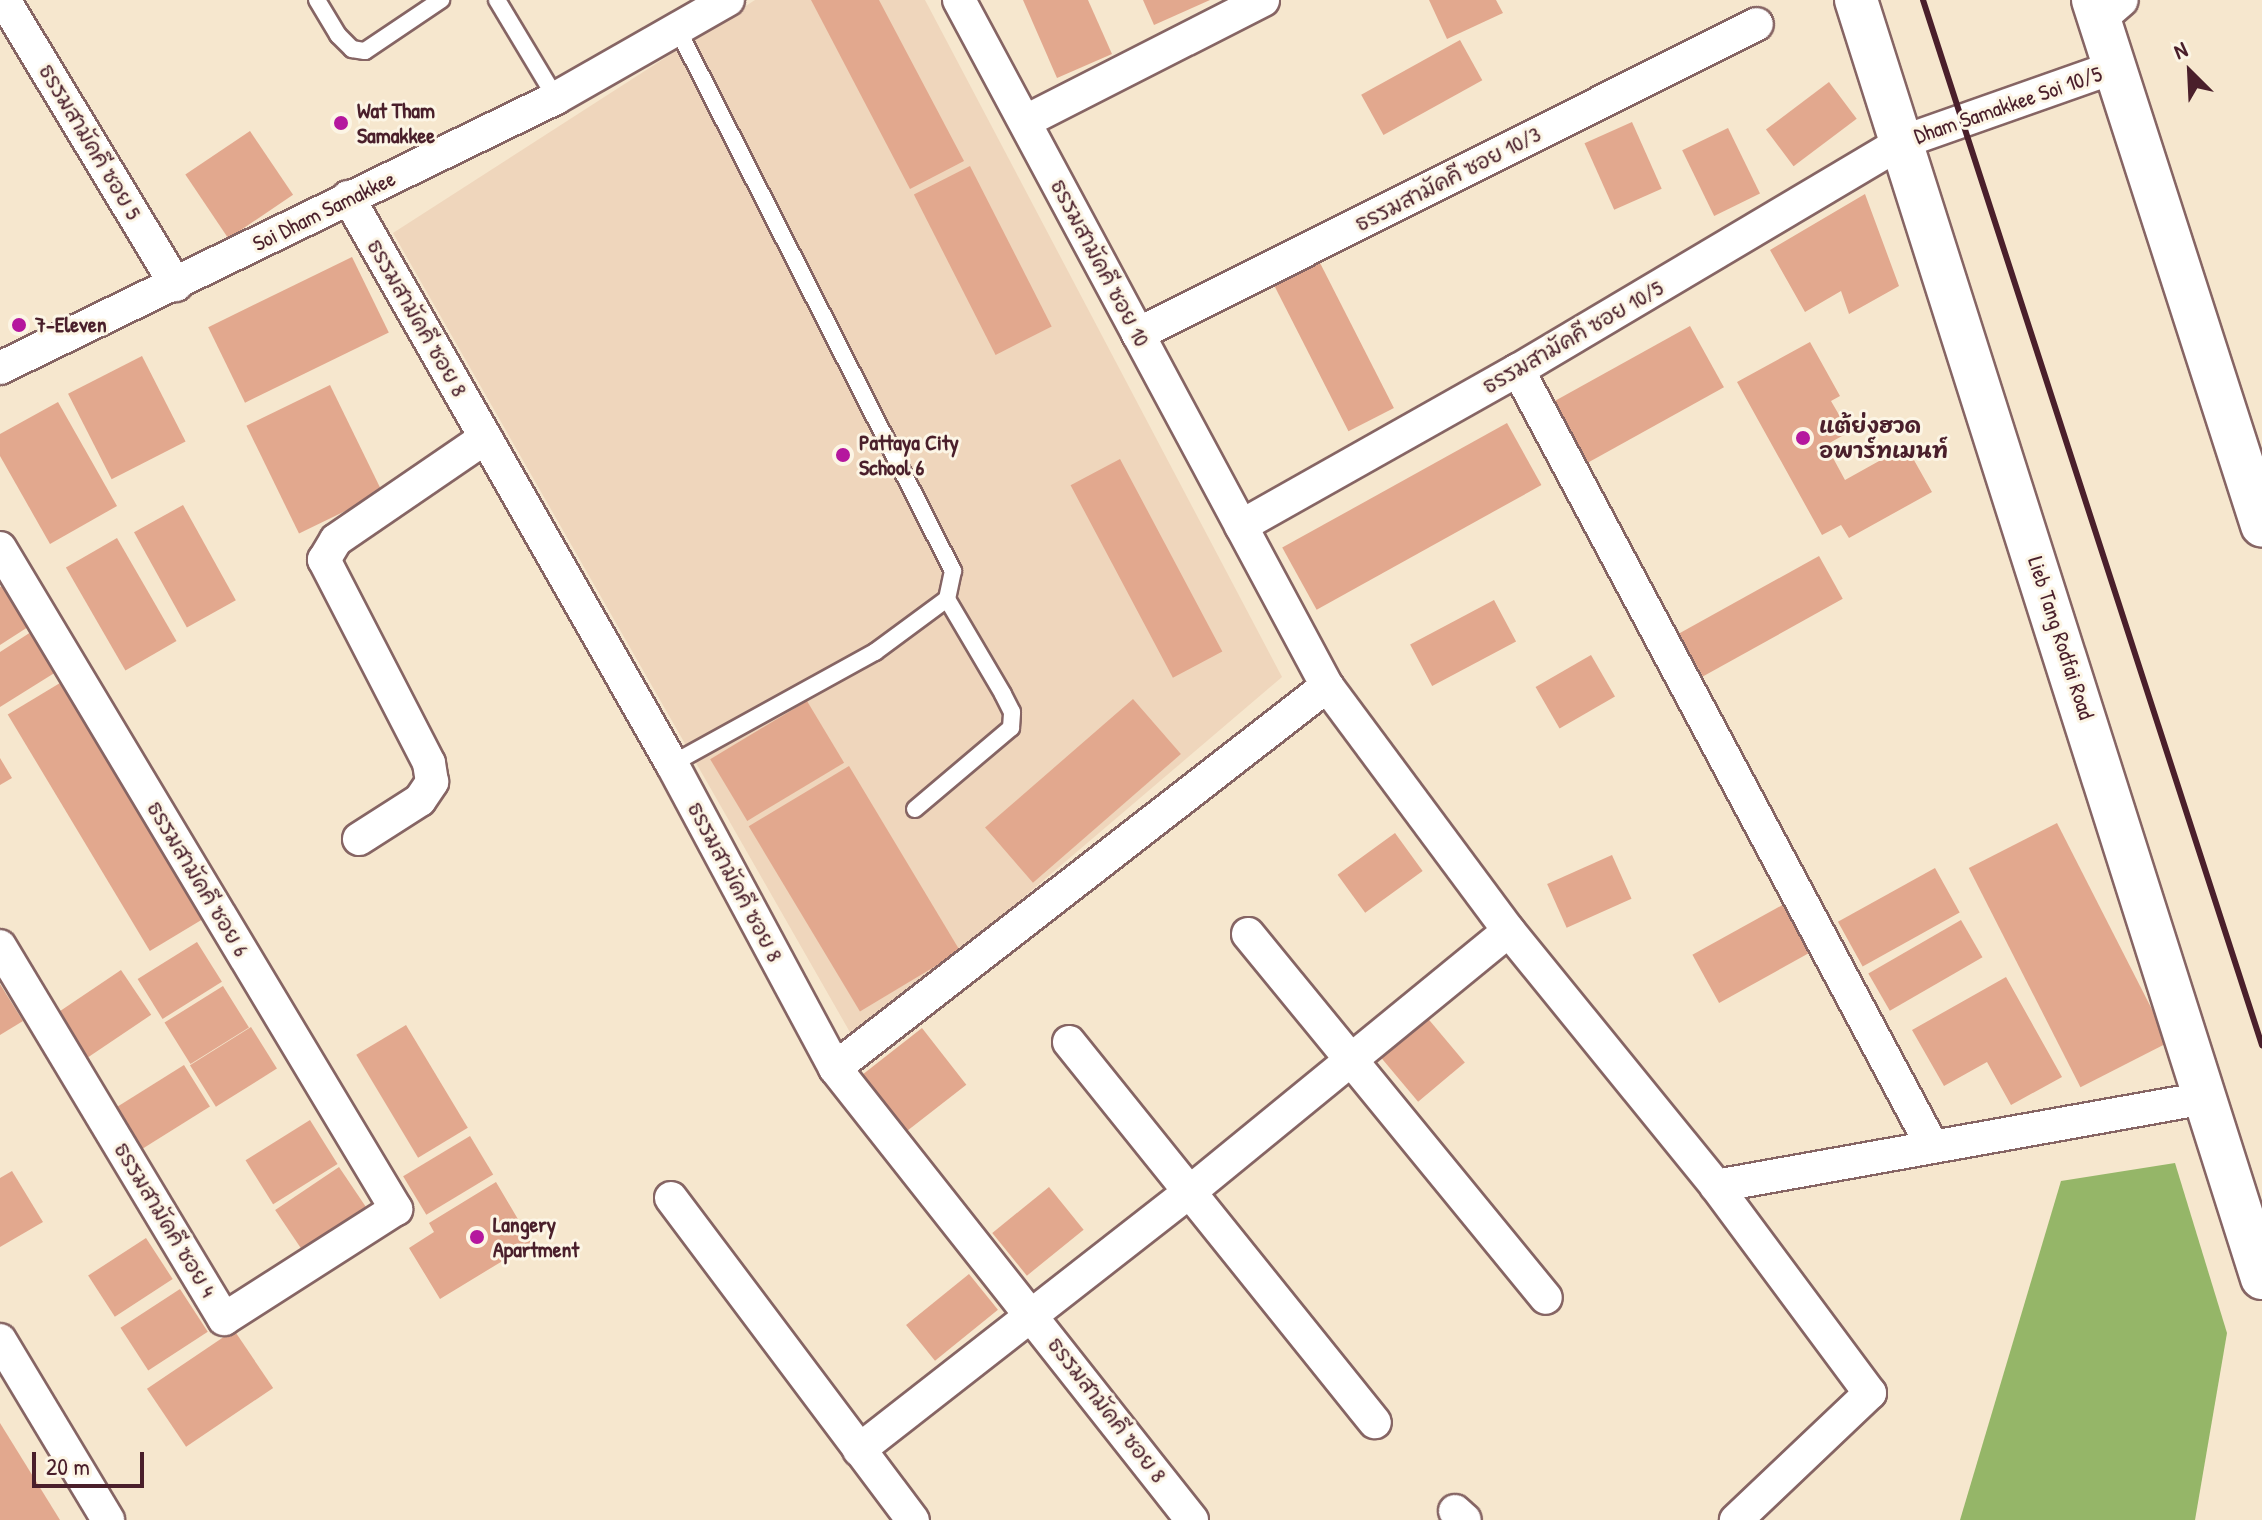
<!DOCTYPE html>
<html>
<head>
<meta charset="utf-8">
<style>
	body { margin:0 }
	#map { position:relative; width:2262px; height:1520px; overflow:hidden; background:#f6e7ce; font-family:"Patrick Hand","Playpen Sans Thai",sans-serif }
	div>[style] { position:absolute }
	.built>* { inset:0; background:#efd6bc }
	.forest>* { inset:0; background:#95b668 }
	.building>* { inset:0; background:#e2a88e; transform-origin:0 0 }
	.roads { filter:drop-shadow(2px 0 #866564) drop-shadow(-2px 0 #866564) drop-shadow(0 2px #866564) drop-shadow(0 -2px #866564) }
	.service>* { height:16px; margin:-8px; padding:0 8px; transform-origin:8px; border-radius:8px; background:#fff }
	.minor>* { height:32px; margin:-16px; padding:0 16px; transform-origin:16px; border-radius:16px; background:#fff }
	.tertiary>* { height:42px; margin:-21px; padding:0 21px; transform-origin:21px; border-radius:21px; background:#fff }
	.rail>* { height:6px; margin:-3px; padding:0 3px; transform-origin:3px; border-radius:3px; background:#4a1f2b }
	.dots>* { width:22px; height:22px; translate:-50% -50%; box-sizing:border-box; border:4px solid #fcf5e5; border-radius:50% }
	span { translate:-50% -50%; white-space:nowrap; text-align:center; line-height:1.15; -webkit-text-stroke:6px #fcf5e5; paint-order:stroke }
	.street-label { font-size:22px; color:#4a1f2b }
	.poi-label { font-size:22px; color:#4a1f2b; font-weight:700 }
	.left { translate:0 -50%; text-align:left }
	.north { position:absolute; left:2150px; top:32px; width:80px; height:80px; -webkit-text-stroke:6px #fcf5e5; paint-order:stroke; rotate:336deg; font-size:22px; font-weight:700; line-height:32px; text-align:center; color:#4a1f2b }
	.north::after { content:''; display:block; margin:auto; width:28px; height:36px; background:#4a1f2b; clip-path:polygon(50% 0,100% 100%,50% 72%,0 100%) }
	.scale { position:absolute; left:32px; top:1452px; width:112px; height:36px; box-sizing:border-box; border:4px solid #4a1f2b; border-top:0; padding-left:10px; font-size:24px; line-height:28px; white-space:nowrap; color:#4a1f2b; -webkit-text-stroke:6px #fcf5e5; paint-order:stroke }
</style>
</head>
<body>
<div id="map">
	<div class="built">
		<i style="clip-path:polygon(755px 0,925px 0,1282px 677px,855px 1041px,393px 233px)"></i>
	</div>
	<div class="forest">
		<i style="clip-path:polygon(2175px 1163px,2227px 1333px,2195px 1520px,1960px 1520px,2061px 1181px)"></i>
	</div>
	<div class="building">
		<i style="clip-path:polygon(811px 0,879px 0,964px 161px,910px 189px)"></i>
		<i style="clip-path:polygon(1023px 0,1088px 0,1112px 54px,1057px 78px)"></i>
		<i style="clip-path:polygon(1143px 0,1210px 0,1154px 25px)"></i>
		<i style="clip-path:polygon(1429px 0,1496px 0,1503px 13px,1447px 39px)"></i>
		<i style="left:1460px;top:40px;width:46px;height:113px;rotate:61deg"></i>
		<i style="left:1829px;top:82px;width:46px;height:79px;rotate:53deg"></i>
		<i style="left:1632px;top:122px;width:73px;height:52px;rotate:66deg"></i>
		<i style="left:1728px;top:128px;width:73px;height:51px;rotate:64deg"></i>
		<i style="left:250px;top:131px;width:77px;height:78px;rotate:56deg"></i>
		<i style="left:970px;top:166px;width:180px;height:63px;rotate:63deg"></i>
		<i style="clip-path:polygon(1865px 194px,1899px 286px,1849px 314px,1841px 291px,1805px 312px,1770px 250px)"></i>
		<i style="left:352px;top:257px;width:84px;height:160px;rotate:64deg"></i>
		<i style="left:1319px;top:261px;width:165px;height:51px;rotate:63deg"></i>
		<i style="left:1690px;top:326px;width:70px;height:165px;rotate:61deg"></i>
		<i style="clip-path:polygon(1810px 342px,1840px 396px,1831px 401px,1849px 432px,1826px 445px,1845px 480px,1906px 446px,1932px 492px,1849px 538px,1841px 525px,1822px 535px,1737px 382px)"></i>
		<i style="left:142px;top:356px;width:96px;height:83px;rotate:63deg"></i>
		<i style="left:330px;top:385px;width:120px;height:93px;rotate:64deg"></i>
		<i style="clip-path:polygon(58px 402px,117px 506px,50px 544px,0 456px,0 434px)"></i>
		<i style="left:1507px;top:423px;width:71px;height:257px;rotate:61deg"></i>
		<i style="left:1120px;top:459px;width:218px;height:56px;rotate:62deg"></i>
		<i style="left:183px;top:505px;width:109px;height:56px;rotate:61deg"></i>
		<i style="left:117px;top:538px;width:119px;height:59px;rotate:60deg"></i>
		<i style="left:1819px;top:556px;width:49px;height:160px;rotate:61deg"></i>
		<i style="clip-path:polygon(2px 586px,28px 627px,0 645px,0 587px)"></i>
		<i style="left:1494px;top:600px;width:47px;height:95px;rotate:62deg"></i>
		<i style="clip-path:polygon(31px 632px,56px 672px,0 707px,0 652px)"></i>
		<i style="left:1591px;top:655px;width:48px;height:64px;rotate:60deg"></i>
		<i style="left:60px;top:683px;width:276px;height:61px;rotate:59deg"></i>
		<i style="left:1133px;top:699px;width:73px;height:196px;rotate:49deg"></i>
		<i style="left:807px;top:701px;width:72px;height:113px;rotate:59deg"></i>
		<i style="clip-path:polygon(0 758px,12px 778px,0 785px)"></i>
		<i style="left:849px;top:766px;width:216px;height:117px;rotate:59deg"></i>
		<i style="left:2057px;top:823px;width:246px;height:99px;rotate:63deg"></i>
		<i style="left:1395px;top:833px;width:47px;height:71px;rotate:54deg"></i>
		<i style="left:1612px;top:855px;width:48px;height:71px;rotate:66deg"></i>
		<i style="left:1935px;top:868px;width:51px;height:111px;rotate:61deg"></i>
		<i style="left:1786px;top:903px;width:55px;height:107px;rotate:61deg"></i>
		<i style="left:1961px;top:920px;width:43px;height:107px;rotate:60deg"></i>
		<i style="left:197px;top:942px;width:47px;height:70px;rotate:58deg"></i>
		<i style="left:121px;top:970px;width:54px;height:81px;rotate:56deg"></i>
		<i style="clip-path:polygon(2006px 977px,2062px 1077px,2011px 1105px,1987px 1062px,1944px 1086px,1912px 1030px)"></i>
		<i style="clip-path:polygon(0 984px,23px 1021px,0 1035px)"></i>
		<i style="left:223px;top:986px;width:49px;height:69px;rotate:58deg"></i>
		<i style="left:1425px;top:1015px;width:62px;height:61px;rotate:50deg"></i>
		<i style="left:406px;top:1025px;width:120px;height:58px;rotate:59deg"></i>
		<i style="left:251px;top:1027px;width:49px;height:72px;rotate:58deg"></i>
		<i style="left:922px;top:1028px;width:72px;height:79px;rotate:52deg"></i>
		<i style="left:184px;top:1065px;width:49px;height:81px;rotate:58deg"></i>
		<i style="left:310px;top:1120px;width:52px;height:76px;rotate:58deg"></i>
		<i style="left:470px;top:1136px;width:45px;height:78px;rotate:59deg"></i>
		<i style="left:339px;top:1167px;width:50px;height:77px;rotate:56deg"></i>
		<i style="clip-path:polygon(12px 1171px,43px 1222px,0 1247px,0 1178px)"></i>
		<i style="clip-path:polygon(496px 1182px,532px 1243px,440px 1299px,409px 1248px,434px 1232px,429px 1223px)"></i>
		<i style="left:1049px;top:1187px;width:55px;height:73px;rotate:51deg"></i>
		<i style="left:146px;top:1238px;width:49px;height:69px;rotate:57deg"></i>
		<i style="left:969px;top:1274px;width:46px;height:81px;rotate:51deg"></i>
		<i style="left:180px;top:1289px;width:51px;height:71px;rotate:57deg"></i>
		<i style="left:234px;top:1330px;width:70px;height:105px;rotate:56deg"></i>
		<i style="clip-path:polygon(0 1423px,60px 1520px,0 1520px)"></i>
	</div>
	<div class="roads">
		<div class="service">
			<i style="left:317px;top:0;width:41px;rotate:59deg"></i>
			<i style="left:338px;top:35px;width:20px;rotate:45deg"></i>
			<i style="left:352px;top:49px;width:13px;rotate:9deg"></i>
			<i style="left:365px;top:51px;width:92px;rotate:-33.9deg"></i>
			<i style="left:497px;top:0;width:114px;rotate:59deg"></i>
			<i style="left:672px;top:764px;width:232px;rotate:-28.9deg"></i>
			<i style="left:875px;top:652px;width:89px;rotate:-36.4deg"></i>
			<i style="left:947px;top:599px;width:29px;rotate:-78deg"></i>
			<i style="left:953px;top:571px;width:605px;rotate:-116.95deg"></i>
			<i style="left:915px;top:809px;width:126px;rotate:-40.2deg"></i>
			<i style="left:1011px;top:728px;width:16px;rotate:-86deg"></i>
			<i style="left:1012px;top:712px;width:20px;rotate:-117deg"></i>
			<i style="left:1003px;top:694px;width:110px;rotate:-120.5deg"></i>
		</div>
		<div class="minor">
			<i style="left:4px;top:0;width:333px;rotate:58.9deg"></i>
			<i style="left:959px;top:0;width:778px;rotate:61.79deg"></i>
			<i style="left:1327px;top:686px;width:305px;rotate:53.4deg"></i>
			<i style="left:1509px;top:931px;width:328px;rotate:50.9deg"></i>
			<i style="left:1716px;top:1186px;width:258px;rotate:53.4deg"></i>
			<i style="left:1870px;top:1393px;width:185px;rotate:136.5deg"></i>
			<i style="left:2099px;top:20px;width:30px;rotate:-41deg"></i>
			<i style="left:1026px;top:121px;width:266px;rotate:-27deg"></i>
			<i style="left:348px;top:197px;width:653px;rotate:60.26deg"></i>
			<i style="left:672px;top:764px;width:345px;rotate:61.8deg"></i>
			<i style="left:835px;top:1068px;width:576px;rotate:51.7deg"></i>
			<i style="left:1138px;top:334px;width:692px;rotate:-26.6deg"></i>
			<i style="left:0;top:368px;width:618px;rotate:-25.9deg"></i>
			<i style="left:556px;top:98px;width:198px;rotate:-29.7deg"></i>
			<i style="left:1518px;top:370px;width:880px;rotate:61.92deg"></i>
			<i style="left:1241px;top:526px;width:318px;rotate:-29.4deg"></i>
			<i style="left:1518px;top:370px;width:447px;rotate:-30.7deg"></i>
			<i style="left:1902px;top:142px;width:226px;rotate:-19.4deg"></i>
			<i style="left:0;top:548px;width:771px;rotate:59.07deg"></i>
			<i style="left:396px;top:1209px;width:204px;rotate:147.4deg"></i>
			<i style="left:224px;top:1319px;width:435px;rotate:-121deg"></i>
			<i style="left:359px;top:839px;width:72px;rotate:-32.6deg"></i>
			<i style="left:420px;top:800px;width:22px;rotate:-56deg"></i>
			<i style="left:432px;top:782px;width:19px;rotate:-99deg"></i>
			<i style="left:429px;top:763px;width:229px;rotate:-117.3deg"></i>
			<i style="left:324px;top:560px;width:23px;rotate:-59deg"></i>
			<i style="left:336px;top:540px;width:181px;rotate:-34.4deg"></i>
			<i style="left:1248px;top:934px;width:470px;rotate:50.7deg"></i>
			<i style="left:1069px;top:1042px;width:488px;rotate:51.2deg"></i>
			<i style="left:835px;top:1068px;width:623px;rotate:-37.83deg"></i>
			<i style="left:1716px;top:1186px;width:498px;rotate:-10.2deg"></i>
			<i style="left:671px;top:1198px;width:403px;rotate:53.1deg"></i>
			<i style="left:0;top:1340px;width:210px;rotate:59deg"></i>
			<i style="left:859px;top:1450px;width:422px;rotate:-38deg"></i>
			<i style="left:1192px;top:1190px;width:409px;rotate:-39.3deg"></i>
			<i style="left:1455px;top:1511px;width:13px;rotate:42deg"></i>
		</div>
		<div class="tertiary">
			<i style="left:1856px;top:0;width:1341px;rotate:72.38deg"></i>
			<i style="left:2093px;top:0;width:552px;rotate:72.16deg"></i>
		</div>
	</div>
	<div class="rail">
		<i style="left:1923px;top:0;width:1099px;rotate:72.03deg"></i>
	</div>
	<div class="dots">
		<i style="left:341px;top:123px;background:#b5179e"></i>
		<i style="left:19px;top:325px;background:#b5179e"></i>
		<i style="left:1803px;top:438px;background:#b5179e"></i>
		<i style="left:843px;top:455px;background:#b5179e"></i>
		<i style="left:477px;top:1237px;background:#b5179e"></i>
	</div>
	<div class="street-label">
		<span style="left:2008px;top:105px;rotate:-19deg">Dham Samakkee Soi 10/5</span>
		<span style="left:90px;top:142px;rotate:59deg">ธรรมสามัคคี ซอย 5</span>
		<span style="left:1448px;top:179px;rotate:-27deg">ธรรมสามัคคี ซอย 10/3</span>
		<span style="left:324px;top:211px;rotate:-26deg">Soi Dham Samakkee</span>
		<span style="left:1100px;top:263px;rotate:62deg">ธรรมสามัคคี ซอย 10</span>
		<span style="left:417px;top:318px;rotate:60deg">ธรรมสามัคคี ซอย 8</span>
		<span style="left:1573px;top:337px;rotate:-30deg">ธรรมสามัคคี ซอย 10/5</span>
		<span style="left:2061px;top:638px;rotate:72deg">Lieb Tang Rodfai Road</span>
		<span style="left:198px;top:879px;rotate:59deg">ธรรมสามัคคี ซอย 6</span>
		<span style="left:735px;top:882px;rotate:62deg">ธรรมสามัคคี ซอย 8</span>
		<span style="left:165px;top:1220px;rotate:59deg">ธรรมสามัคคี ซอย 4</span>
		<span style="left:1107px;top:1410px;rotate:52deg">ธรรมสามัคคี ซอย 8</span>
	</div>
	<div class="poi-label">
		<span class="left" style="left:357px;top:123px">Wat Tham<br>Samakkee</span>
		<span class="left" style="left:35px;top:325px">7-Eleven</span>
		<span class="left" style="left:1819px;top:438px">แต้ย่งฮวด<br>อพาร์ทเมนท์</span>
		<span class="left" style="left:859px;top:455px">Pattaya City<br>School 6</span>
		<span class="left" style="left:493px;top:1237px">Langery<br>Apartment</span>
	</div>
	<div class="north">N</div>
	<div class="scale">20 m</div>
</div>
</body>
</html>
